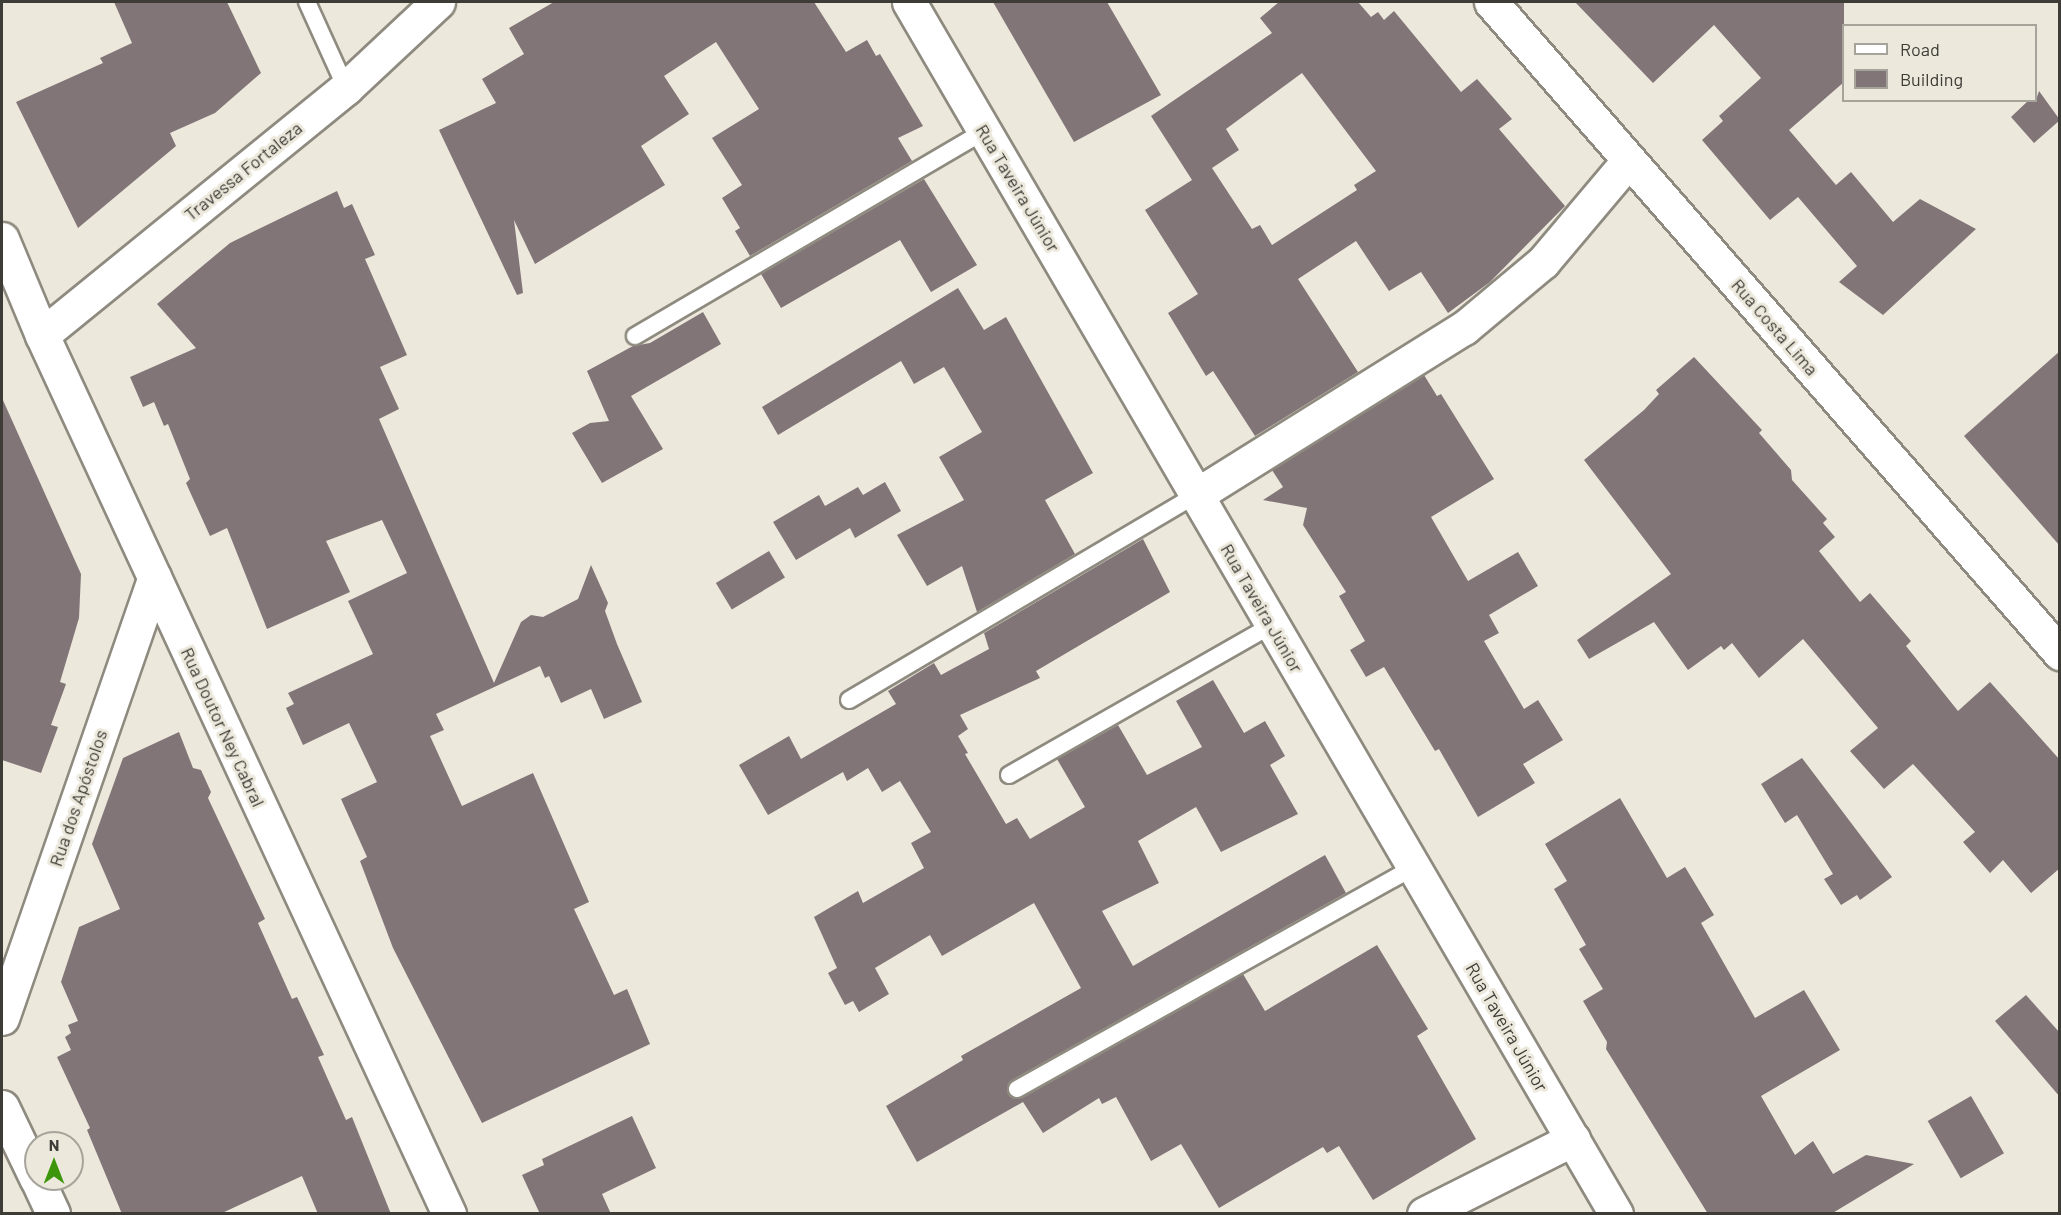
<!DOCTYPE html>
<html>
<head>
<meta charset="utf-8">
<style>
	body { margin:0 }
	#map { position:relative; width:2061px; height:1215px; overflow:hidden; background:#ece8dc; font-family:Barlow,sans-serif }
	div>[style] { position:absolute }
	.building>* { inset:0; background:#827578; transform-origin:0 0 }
	.roads { filter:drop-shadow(2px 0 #8e8a7f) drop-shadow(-2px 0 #8e8a7f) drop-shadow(0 2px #8e8a7f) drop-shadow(0 -2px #8e8a7f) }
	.service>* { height:16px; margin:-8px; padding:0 8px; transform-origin:8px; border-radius:8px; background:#fff }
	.minor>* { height:33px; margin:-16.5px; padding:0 16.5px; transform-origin:16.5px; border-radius:16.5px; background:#fff }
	span { translate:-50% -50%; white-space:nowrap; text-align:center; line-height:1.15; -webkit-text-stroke:6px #ece8dc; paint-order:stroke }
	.street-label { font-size:18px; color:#3e3c37 }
	.frame { position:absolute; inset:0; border:3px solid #3e3c37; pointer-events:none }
	.legend { position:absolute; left:1842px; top:24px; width:195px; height:78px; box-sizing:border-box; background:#ece8dc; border:2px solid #a6a39a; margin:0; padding:8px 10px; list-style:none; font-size:18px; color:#3e3c37 }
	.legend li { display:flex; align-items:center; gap:12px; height:30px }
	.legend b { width:30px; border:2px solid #a6a39a }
	.north { position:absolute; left:24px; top:1131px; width:60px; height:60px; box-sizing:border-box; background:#ece8dc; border:2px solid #a6a39a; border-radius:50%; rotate:0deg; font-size:16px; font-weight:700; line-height:24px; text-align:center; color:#3e3c37 }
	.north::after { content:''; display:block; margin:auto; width:21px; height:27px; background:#3d950b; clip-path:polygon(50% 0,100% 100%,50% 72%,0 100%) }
</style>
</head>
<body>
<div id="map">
	<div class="building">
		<i style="clip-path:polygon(114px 2px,227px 2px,261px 73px,215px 113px,170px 133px,176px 146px,78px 228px,16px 102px,103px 63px,100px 58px,132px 43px)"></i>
		<i style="clip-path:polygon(554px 2px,814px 2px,846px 52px,867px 40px,876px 56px,880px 54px,923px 126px,898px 138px,912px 161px,750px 256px,735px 231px,740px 228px,722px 198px,742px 185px,712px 138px,759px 109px,716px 42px,664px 76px,689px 114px,641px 146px,665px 185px,535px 264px,514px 220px,523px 293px,517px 295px,439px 130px,496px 103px,482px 79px,524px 54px,509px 28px)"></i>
		<i style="clip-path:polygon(993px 2px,1107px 2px,1161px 95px,1074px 142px)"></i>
		<i style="clip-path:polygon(evenodd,1279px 2px,1358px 2px,1371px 17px,1378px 12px,1384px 20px,1394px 11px,1461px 92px,1477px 79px,1512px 119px,1499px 129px,1565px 206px,1490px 282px,1448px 313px,1421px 272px,1389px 291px,1356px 241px,1298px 279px,1358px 372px,1255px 436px,1213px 371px,1206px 376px,1168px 313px,1198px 294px,1145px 210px,1192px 180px,1151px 116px,1272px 33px,1260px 18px,1279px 2px,1302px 73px,1376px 171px,1354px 185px,1357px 190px,1272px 245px,1260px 225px,1252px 229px,1212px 168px,1239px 150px,1226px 129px,1302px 73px)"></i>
		<i style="clip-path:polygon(1575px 2px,1844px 2px,1844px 82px,1789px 130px,1836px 185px,1851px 172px,1893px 222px,1920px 199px,1976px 229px,1883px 315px,1839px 282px,1857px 266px,1798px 197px,1770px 220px,1702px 140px,1723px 121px,1719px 116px,1761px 78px,1714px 25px,1653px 83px)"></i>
		<i style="clip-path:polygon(2039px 91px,2060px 120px,2034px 143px,2011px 117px,2029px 100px,2036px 100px)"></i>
		<i style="clip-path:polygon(924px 179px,977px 265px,931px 292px,900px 240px,781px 308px,761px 274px)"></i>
		<i style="clip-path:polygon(337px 191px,344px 208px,352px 204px,375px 255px,365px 259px,407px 355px,380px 367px,399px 409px,379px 419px,494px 683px,521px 622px,531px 615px,543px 617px,578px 599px,591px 565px,608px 603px,605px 611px,617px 644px,642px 702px,604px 719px,591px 689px,561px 703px,549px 676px,545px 678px,540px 666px,436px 714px,444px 730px,430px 736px,462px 806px,533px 773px,589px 902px,574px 909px,614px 995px,627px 989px,650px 1044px,482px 1123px,393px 948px,360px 861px,367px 857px,341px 799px,377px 782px,349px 723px,303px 745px,286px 708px,294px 704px,288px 693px,373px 654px,348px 601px,407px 573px,382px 520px,326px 541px,350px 592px,267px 629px,227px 528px,210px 536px,186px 483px,190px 479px,168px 424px,164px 426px,154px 402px,143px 407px,130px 377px,196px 348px,157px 304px,230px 243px)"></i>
		<i style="clip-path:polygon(958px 288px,984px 330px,1006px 317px,1093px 473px,1045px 500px,1075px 554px,977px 612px,962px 566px,927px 586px,897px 535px,964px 500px,939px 457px,982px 432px,944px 367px,914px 384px,901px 361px,778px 435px,762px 407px)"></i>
		<i style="clip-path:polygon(703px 312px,721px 344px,631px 396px,663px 449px,602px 483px,572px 433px,590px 423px,609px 421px,587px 371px,633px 346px,650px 343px)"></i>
		<i style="clip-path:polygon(2060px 351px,2060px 546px,1964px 436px)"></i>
		<i style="clip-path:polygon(1694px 357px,1762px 430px,1759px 433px,1791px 470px,1792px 480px,1827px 519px,1823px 523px,1835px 537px,1819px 551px,1860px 602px,1870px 593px,1911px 641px,1906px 646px,1958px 711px,1990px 682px,2060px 760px,2060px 868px,2031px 893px,2003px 860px,1990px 873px,1963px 842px,1975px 832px,1913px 764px,1884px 789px,1850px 751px,1878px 728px,1803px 639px,1759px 678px,1732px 643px,1724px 650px,1721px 646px,1688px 670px,1654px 622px,1589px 659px,1577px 640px,1671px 574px,1584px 460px,1644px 410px,1659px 394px,1656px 390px)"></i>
		<i style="clip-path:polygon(1424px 375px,1437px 396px,1441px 394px,1494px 479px,1431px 517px,1468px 581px,1518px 552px,1538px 586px,1489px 615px,1499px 633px,1484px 641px,1524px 709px,1538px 700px,1563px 740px,1523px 764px,1535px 783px,1478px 817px,1439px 749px,1435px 751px,1384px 667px,1366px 677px,1350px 650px,1365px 641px,1339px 596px,1346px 592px,1303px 525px,1307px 508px,1263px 500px,1283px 487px,1272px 470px)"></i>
		<i style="clip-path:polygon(2px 398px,81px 574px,79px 618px,60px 682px,66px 684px,51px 725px,58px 727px,41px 773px,2px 760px)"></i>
		<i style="clip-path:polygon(885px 482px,901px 511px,855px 538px,850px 528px,796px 560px,773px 522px,819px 495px,825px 506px,858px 487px,863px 495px)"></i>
		<i style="clip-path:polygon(1143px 539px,1170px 592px,1036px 671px,1040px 678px,960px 715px,968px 729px,958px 736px,968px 753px,965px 754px,1006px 824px,1017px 818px,1030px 839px,1085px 807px,1057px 759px,1118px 725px,1147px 775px,1202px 747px,1176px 701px,1213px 680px,1244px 733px,1265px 721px,1285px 756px,1270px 765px,1298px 814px,1221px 852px,1196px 807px,1138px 841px,1159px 883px,1102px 911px,1133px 966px,1325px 855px,1346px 893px,1012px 1080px,1008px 1094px,1012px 1098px,1022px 1098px,1243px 974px,1265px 1011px,1377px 945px,1428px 1029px,1417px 1036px,1476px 1139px,1373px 1200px,1339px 1146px,1327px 1153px,1323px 1147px,1219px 1208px,1181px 1144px,1151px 1161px,1116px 1097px,1102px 1104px,1099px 1098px,1043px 1133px,1023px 1102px,917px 1162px,886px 1106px,963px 1060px,961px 1056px,1081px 988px,1034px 903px,942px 956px,930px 935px,875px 968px,889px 994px,859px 1012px,853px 1001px,845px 1005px,828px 973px,837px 968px,814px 917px,858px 891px,863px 903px,924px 868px,911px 843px,931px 832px,900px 781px,882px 792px,868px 768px,847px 781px,843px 772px,768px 815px,739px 765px,789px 736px,801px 759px,896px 704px,888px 691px,934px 663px,941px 675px,989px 649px,984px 633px)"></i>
		<i style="left:769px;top:551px;width:31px;height:62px;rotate:59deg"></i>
		<i style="clip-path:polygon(179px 732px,193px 768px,201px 770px,211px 792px,208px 798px,265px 919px,258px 923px,292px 999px,297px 997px,324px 1055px,318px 1057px,346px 1120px,352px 1117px,391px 1214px,318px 1214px,302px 1176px,220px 1214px,122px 1214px,87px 1130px,90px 1128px,57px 1057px,71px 1050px,65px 1037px,71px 1033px,68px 1025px,78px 1021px,61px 982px,79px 927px,120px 909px,92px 844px,123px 758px)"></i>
		<i style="clip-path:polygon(1802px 758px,1892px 877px,1860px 900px,1857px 895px,1841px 905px,1824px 879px,1833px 874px,1797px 815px,1785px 823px,1761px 784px)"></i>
		<i style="clip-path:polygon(1620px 798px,1667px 878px,1685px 867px,1714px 915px,1701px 923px,1755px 1018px,1804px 990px,1840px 1050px,1761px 1096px,1795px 1155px,1813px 1141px,1833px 1174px,1866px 1155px,1914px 1164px,1831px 1214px,1708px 1214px,1606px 1049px,1607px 1042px,1583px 1001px,1603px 989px,1579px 949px,1586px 945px,1554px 889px,1567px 881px,1545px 844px)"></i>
		<i style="clip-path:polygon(2026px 995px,2060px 1033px,2060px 1097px,1995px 1021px)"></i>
		<i style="left:1971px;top:1096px;width:66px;height:50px;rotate:60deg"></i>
		<i style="clip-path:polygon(632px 1116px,656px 1168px,602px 1194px,611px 1214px,540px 1214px,522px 1175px,544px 1165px,542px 1159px)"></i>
	</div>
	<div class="roads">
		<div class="service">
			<i style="left:307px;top:2px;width:94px;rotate:65.6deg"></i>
			<i style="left:635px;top:336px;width:405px;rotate:-30.4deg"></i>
			<i style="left:849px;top:700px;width:405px;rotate:-30.6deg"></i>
			<i style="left:1009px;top:775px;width:303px;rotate:-29.7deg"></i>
			<i style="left:1017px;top:1089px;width:455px;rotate:-29.2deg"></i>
		</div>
		<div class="minor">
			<i style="left:909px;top:2px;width:1403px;rotate:59.74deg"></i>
			<i style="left:1491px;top:2px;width:865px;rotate:48.85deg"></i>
			<i style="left:2px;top:239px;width:104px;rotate:67.4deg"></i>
			<i style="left:42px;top:335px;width:969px;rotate:65.15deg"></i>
			<i style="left:42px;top:335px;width:392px;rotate:-39.1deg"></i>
			<i style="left:346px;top:88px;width:126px;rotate:-43.1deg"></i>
			<i style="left:1198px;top:494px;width:314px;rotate:-32deg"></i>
			<i style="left:1464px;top:328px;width:103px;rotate:-39.9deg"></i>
			<i style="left:1543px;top:262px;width:133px;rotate:-49.9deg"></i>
			<i style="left:2px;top:1018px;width:466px;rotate:-70.9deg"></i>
			<i style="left:2px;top:1107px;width:79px;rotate:64.4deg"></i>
			<i style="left:37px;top:1179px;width:38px;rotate:65deg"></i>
			<i style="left:1424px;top:1214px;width:167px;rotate:-26.7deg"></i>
		</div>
	</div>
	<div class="street-label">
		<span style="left:243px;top:171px;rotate:-39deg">Travessa Fortaleza</span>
		<span style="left:1018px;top:188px;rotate:59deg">Rua Taveira Júnior</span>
		<span style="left:1775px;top:327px;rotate:49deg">Rua Costa Lima</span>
		<span style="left:1262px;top:608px;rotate:60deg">Rua Taveira Júnior</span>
		<span style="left:223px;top:727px;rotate:65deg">Rua Doutor Ney Cabral</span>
		<span style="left:78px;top:798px;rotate:-71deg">Rua dos Apóstolos</span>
		<span style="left:1507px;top:1027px;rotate:60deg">Rua Taveira Júnior</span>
	</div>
	<div class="frame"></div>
	<ul class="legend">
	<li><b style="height:8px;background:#fff"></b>Road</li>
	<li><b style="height:16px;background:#827578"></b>Building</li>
	</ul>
	<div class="north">N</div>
</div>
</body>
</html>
